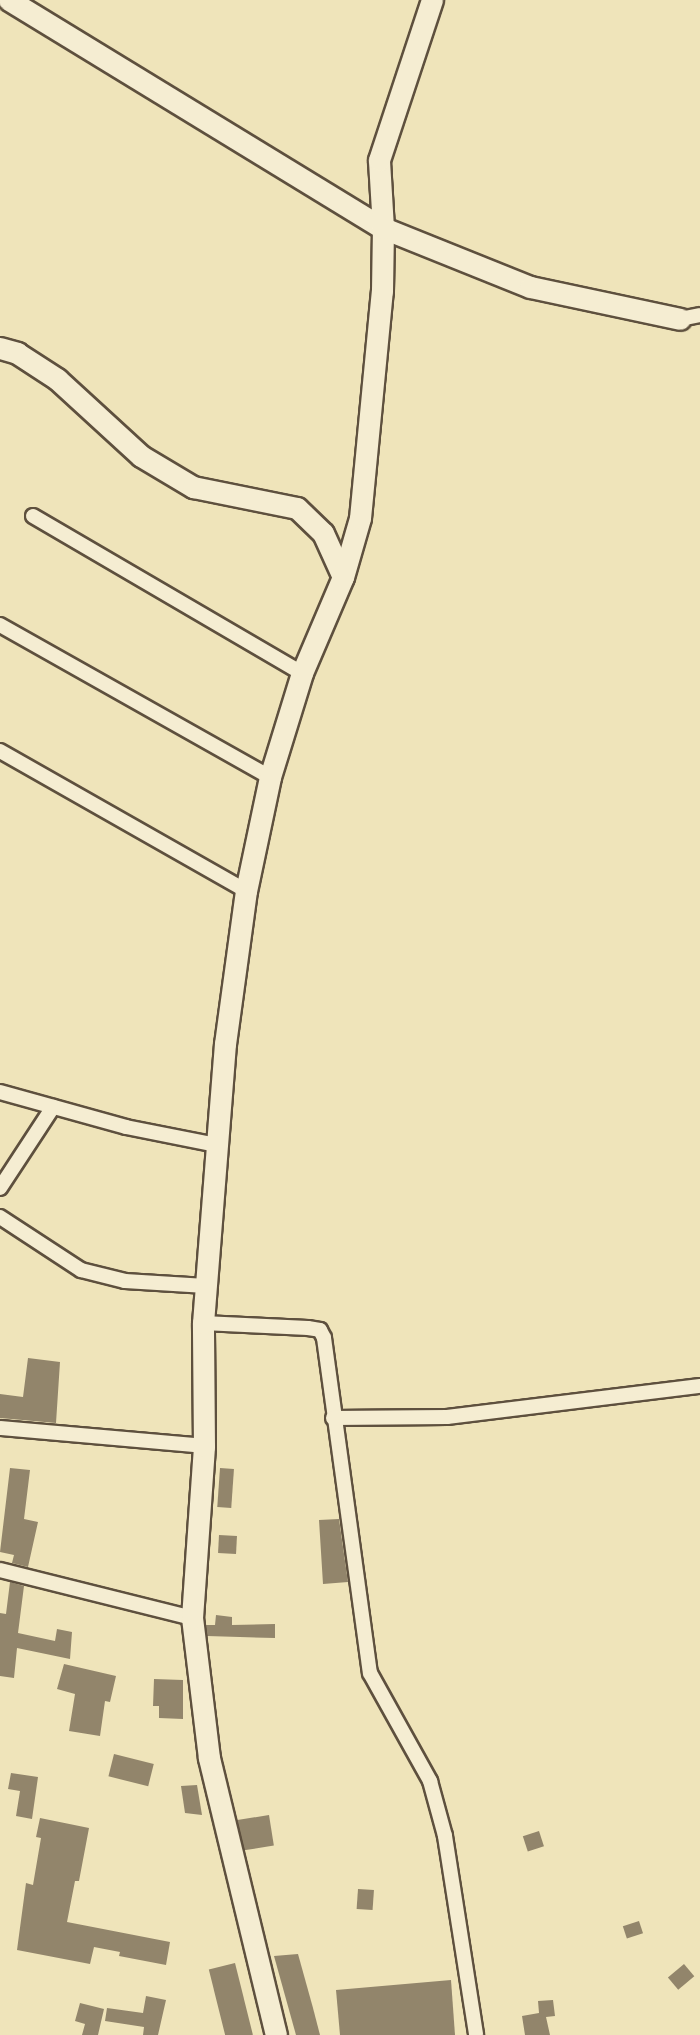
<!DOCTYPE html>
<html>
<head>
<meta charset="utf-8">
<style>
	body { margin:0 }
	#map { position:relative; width:700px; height:2035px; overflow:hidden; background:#efe4ba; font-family:"EB Garamond",serif }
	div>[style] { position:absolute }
	.building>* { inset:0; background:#92856b; transform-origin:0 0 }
	.roads { filter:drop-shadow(2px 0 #5e503e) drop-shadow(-2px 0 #5e503e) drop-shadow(0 2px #5e503e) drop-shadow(0 -2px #5e503e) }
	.street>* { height:14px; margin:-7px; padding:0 7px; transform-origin:7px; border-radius:7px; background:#f5edd2 }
	.secondary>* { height:21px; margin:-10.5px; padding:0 10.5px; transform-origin:10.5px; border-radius:10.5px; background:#f5edd2 }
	span { translate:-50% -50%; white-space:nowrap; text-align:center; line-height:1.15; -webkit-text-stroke:5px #f5edd2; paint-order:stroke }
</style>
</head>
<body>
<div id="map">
	<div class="building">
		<i style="clip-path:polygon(28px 1358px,60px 1362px,56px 1423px,0 1418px,0 1394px,23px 1397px)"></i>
		<i style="clip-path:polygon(10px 1468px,30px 1470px,24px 1519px,38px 1522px,28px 1567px,12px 1563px,14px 1555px,0 1552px)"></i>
		<i style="left:220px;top:1468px;width:14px;height:39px;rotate:4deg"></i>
		<i style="clip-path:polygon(339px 1519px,348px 1582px,323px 1584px,319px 1520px)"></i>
		<i style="left:219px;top:1535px;width:18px;height:18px;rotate:3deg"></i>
		<i style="clip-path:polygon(10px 1582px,24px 1586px,18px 1633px,55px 1641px,57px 1629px,72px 1632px,70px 1659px,17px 1648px,14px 1678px,0 1676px,0 1613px,6px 1614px)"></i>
		<i style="clip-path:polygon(216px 1615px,232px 1617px,232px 1625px,275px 1624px,275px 1638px,207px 1636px,206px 1625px,215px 1625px)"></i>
		<i style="clip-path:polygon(64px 1664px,116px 1676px,110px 1702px,105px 1701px,100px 1736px,69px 1731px,75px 1694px,57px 1689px)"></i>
		<i style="clip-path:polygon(154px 1679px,183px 1680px,183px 1719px,159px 1718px,159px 1706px,153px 1706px)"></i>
		<i style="left:114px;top:1754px;width:41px;height:23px;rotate:14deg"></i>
		<i style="clip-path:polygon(11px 1773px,38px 1777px,32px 1819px,16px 1816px,20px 1791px,8px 1789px)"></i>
		<i style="clip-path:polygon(197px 1785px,202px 1815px,185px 1813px,181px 1786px)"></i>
		<i style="left:269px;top:1815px;width:31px;height:32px;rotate:81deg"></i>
		<i style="clip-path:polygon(40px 1818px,89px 1828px,79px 1881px,75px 1881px,67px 1922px,170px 1942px,166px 1965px,119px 1956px,120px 1952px,94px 1947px,90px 1964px,17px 1950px,26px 1883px,33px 1885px,41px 1838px,36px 1837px)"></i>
		<i style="left:539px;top:1831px;width:16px;height:17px;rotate:72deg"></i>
		<i style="left:358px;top:1889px;width:16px;height:20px;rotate:4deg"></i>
		<i style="left:639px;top:1921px;width:13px;height:17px;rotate:72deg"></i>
		<i style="clip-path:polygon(298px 1954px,313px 2008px,320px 2035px,296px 2035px,274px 1956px)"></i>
		<i style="left:235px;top:1963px;width:74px;height:27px;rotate:76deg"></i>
		<i style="left:684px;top:1964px;width:16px;height:21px;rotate:50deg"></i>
		<i style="clip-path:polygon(451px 1980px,455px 2035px,340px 2035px,336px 1990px)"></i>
		<i style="clip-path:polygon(146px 1996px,166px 2000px,158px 2035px,143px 2035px,144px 2027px,105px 2021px,107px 2008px,143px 2013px)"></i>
		<i style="clip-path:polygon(553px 2000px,555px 2016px,546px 2017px,550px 2035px,525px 2035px,522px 2016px,539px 2013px,538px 2001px)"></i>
		<i style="clip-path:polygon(80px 2003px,104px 2009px,98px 2035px,82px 2035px,85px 2024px,75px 2021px)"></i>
	</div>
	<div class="roads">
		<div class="street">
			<i style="left:680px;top:319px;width:20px;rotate:-11deg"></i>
			<i style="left:33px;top:516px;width:311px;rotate:30.3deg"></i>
			<i style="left:0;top:625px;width:310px;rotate:29.4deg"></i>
			<i style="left:0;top:751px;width:283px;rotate:29.6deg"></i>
			<i style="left:0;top:1092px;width:131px;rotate:15.5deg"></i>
			<i style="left:126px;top:1127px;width:93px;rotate:11.2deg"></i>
			<i style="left:0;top:1188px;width:97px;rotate:-56.8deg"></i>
			<i style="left:0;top:1217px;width:97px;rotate:33.2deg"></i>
			<i style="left:81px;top:1270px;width:45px;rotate:14deg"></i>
			<i style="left:125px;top:1281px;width:81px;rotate:3.5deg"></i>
			<i style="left:203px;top:1323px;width:105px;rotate:2.7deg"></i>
			<i style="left:308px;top:1328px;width:12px;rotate:9deg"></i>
			<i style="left:320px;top:1330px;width:9px;rotate:63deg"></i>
			<i style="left:324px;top:1338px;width:338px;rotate:82.2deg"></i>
			<i style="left:370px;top:1673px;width:124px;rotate:60.9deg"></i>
			<i style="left:430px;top:1781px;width:57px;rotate:74.7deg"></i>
			<i style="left:445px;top:1836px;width:201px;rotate:81.1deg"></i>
			<i style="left:333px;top:1418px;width:114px;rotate:-0.5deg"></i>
			<i style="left:447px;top:1417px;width:255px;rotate:-7deg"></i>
			<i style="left:0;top:1428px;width:205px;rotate:5deg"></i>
			<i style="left:0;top:1570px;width:198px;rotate:14deg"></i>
		</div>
		<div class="secondary">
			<i style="left:9px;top:0;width:438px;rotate:31.4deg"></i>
			<i style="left:383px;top:228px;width:158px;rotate:21.9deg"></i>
			<i style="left:530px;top:287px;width:153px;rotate:12deg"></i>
			<i style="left:0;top:348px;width:18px;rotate:16deg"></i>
			<i style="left:17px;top:353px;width:48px;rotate:33deg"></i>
			<i style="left:57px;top:379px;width:114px;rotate:42.5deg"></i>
			<i style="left:141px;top:456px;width:61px;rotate:30.8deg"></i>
			<i style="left:193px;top:487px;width:106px;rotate:11.4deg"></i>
			<i style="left:297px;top:508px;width:36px;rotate:44deg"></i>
			<i style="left:323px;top:533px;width:48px;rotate:65.6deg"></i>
			<i style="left:276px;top:2035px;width:285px;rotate:-103.6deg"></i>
			<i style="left:209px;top:1758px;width:141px;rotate:-96.9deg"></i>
			<i style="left:192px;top:1618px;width:172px;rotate:-86deg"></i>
			<i style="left:204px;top:1446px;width:123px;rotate:-90.5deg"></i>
			<i style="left:203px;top:1323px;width:280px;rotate:-85.5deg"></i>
			<i style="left:225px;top:1044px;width:154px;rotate:-82.2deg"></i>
			<i style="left:246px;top:891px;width:116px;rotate:-78.1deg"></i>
			<i style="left:270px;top:777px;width:109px;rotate:-72.9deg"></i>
			<i style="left:302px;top:673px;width:104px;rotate:-66.9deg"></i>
			<i style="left:343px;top:577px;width:61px;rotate:-73.9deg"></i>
			<i style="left:360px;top:518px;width:228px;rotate:-84.5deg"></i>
			<i style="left:382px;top:291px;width:63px;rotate:-89.1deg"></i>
			<i style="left:383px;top:228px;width:68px;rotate:-93.4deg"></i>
			<i style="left:379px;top:160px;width:169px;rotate:-71.7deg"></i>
		</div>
	</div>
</div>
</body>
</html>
